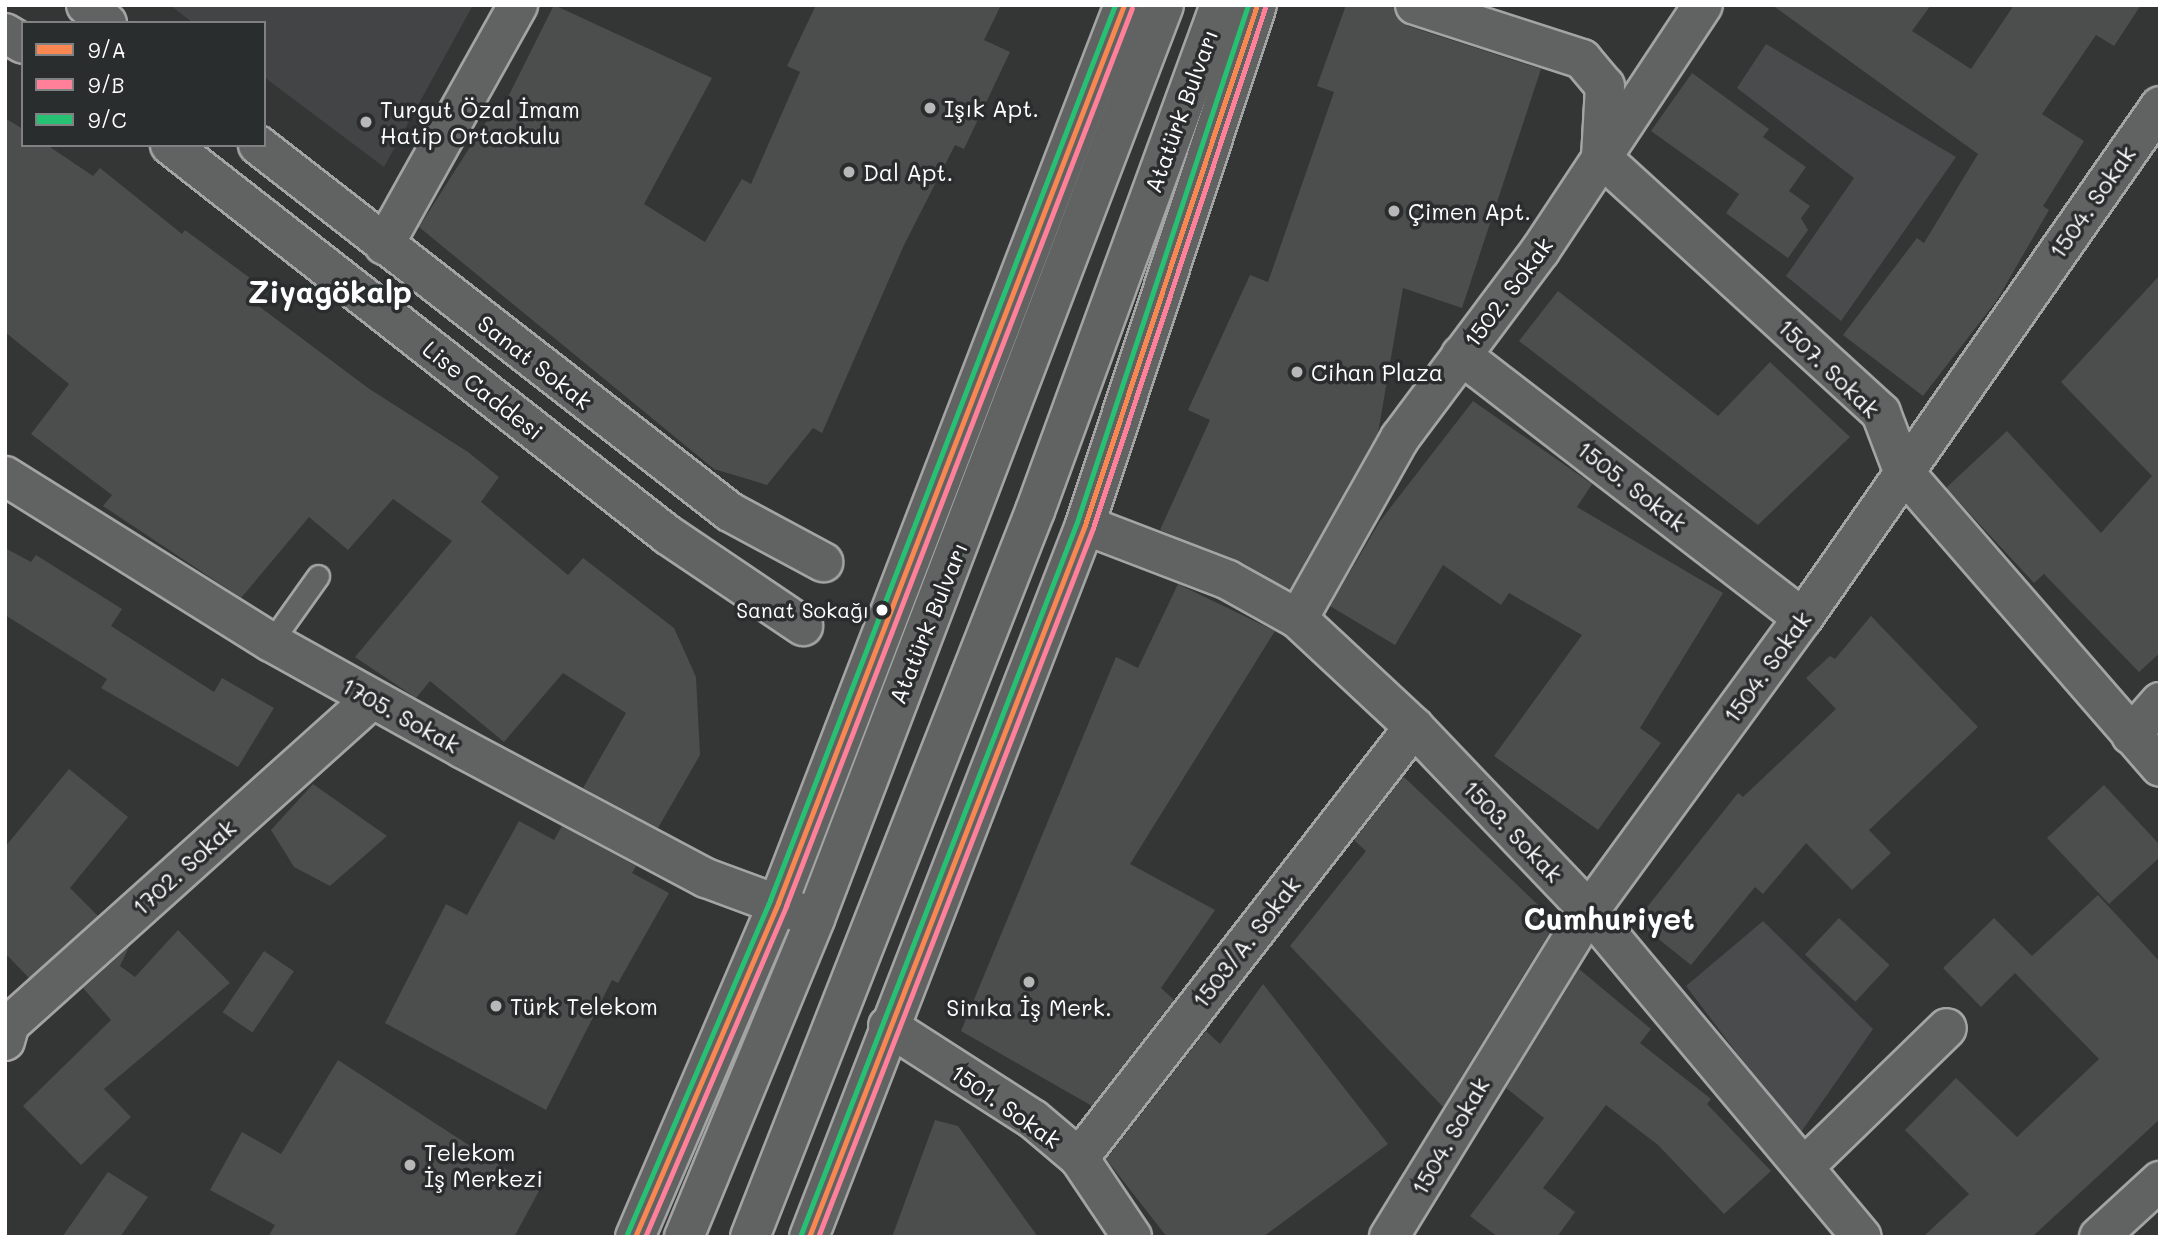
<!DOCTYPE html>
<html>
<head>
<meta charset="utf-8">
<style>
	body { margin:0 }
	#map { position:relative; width:2165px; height:1242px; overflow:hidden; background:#343535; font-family:Mali,sans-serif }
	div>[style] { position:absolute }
	.built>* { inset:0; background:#424445 }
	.green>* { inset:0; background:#494b4c }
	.building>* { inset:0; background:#4c4d4d; transform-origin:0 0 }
	.roads { filter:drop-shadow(2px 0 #a4a4a4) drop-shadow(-2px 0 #a4a4a4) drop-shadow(0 2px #a4a4a4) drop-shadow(0 -2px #a4a4a4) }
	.lane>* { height:21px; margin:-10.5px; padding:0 10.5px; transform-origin:10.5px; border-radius:10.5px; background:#616262 }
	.street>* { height:38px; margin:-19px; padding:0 19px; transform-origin:19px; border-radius:19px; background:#616262 }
	.secondary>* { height:38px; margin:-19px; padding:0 19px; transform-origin:19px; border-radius:19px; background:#616262 }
	.primary>* { height:38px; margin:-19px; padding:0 19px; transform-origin:19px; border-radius:19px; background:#616262 }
	.bus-1>* { height:5px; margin:-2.5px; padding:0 2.5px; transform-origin:2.5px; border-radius:2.5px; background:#f88751 }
	.bus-2>* { height:5px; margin:-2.5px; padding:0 2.5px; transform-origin:2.5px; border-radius:2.5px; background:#ff8098 }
	.bus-3>* { height:5px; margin:-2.5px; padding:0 2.5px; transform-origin:2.5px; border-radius:2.5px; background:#26c172 }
	.dots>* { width:19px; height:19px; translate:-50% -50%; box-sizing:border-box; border:4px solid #2a2d2e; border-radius:50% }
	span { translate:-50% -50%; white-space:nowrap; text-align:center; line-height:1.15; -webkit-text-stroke:7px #2a2d2e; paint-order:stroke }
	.bus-label { font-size:21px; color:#fff }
	.right { translate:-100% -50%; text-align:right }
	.poi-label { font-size:23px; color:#fff }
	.left { translate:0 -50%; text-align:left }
	.street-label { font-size:23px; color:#fff }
	.district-label { font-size:30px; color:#fff; font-weight:700 }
	.frame { position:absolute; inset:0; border:7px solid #fff; pointer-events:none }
	.legend { position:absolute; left:21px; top:21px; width:245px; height:126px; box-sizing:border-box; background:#2a2d2e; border:2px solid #7f8182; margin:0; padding:9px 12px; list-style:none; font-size:21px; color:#fff }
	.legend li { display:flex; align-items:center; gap:14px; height:35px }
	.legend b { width:35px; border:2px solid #7f8182 }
</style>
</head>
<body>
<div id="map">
	<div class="built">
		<i style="clip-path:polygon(170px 5px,473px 5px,384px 167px,264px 77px,264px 23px,193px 23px)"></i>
	</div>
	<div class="green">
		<i style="clip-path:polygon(1766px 44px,1956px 157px,1841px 321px,1786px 276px,1854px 178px,1737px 88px)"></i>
		<i style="clip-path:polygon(1763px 921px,1873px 1029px,1799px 1135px,1686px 986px)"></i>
	</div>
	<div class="building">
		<i style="clip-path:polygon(554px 5px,712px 78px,644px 204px,705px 242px,742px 179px,751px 184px,800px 72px,787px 66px,816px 5px,1001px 5px,984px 40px,1010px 52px,964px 149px,955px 145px,904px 245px,822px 433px,813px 428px,767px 485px,714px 469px,419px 227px,493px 111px,499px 115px)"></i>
		<i style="clip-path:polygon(1346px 5px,1394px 5px,1408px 26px,1541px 69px,1462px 308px,1403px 288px,1378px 433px,1290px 589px,1160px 530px,1210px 420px,1188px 410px,1250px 275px,1268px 282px,1334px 92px,1317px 86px)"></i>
		<i style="clip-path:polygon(1772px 5px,1931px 5px,1912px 31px,1971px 69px,2014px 5px,2141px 5px,2114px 46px,2096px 35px,2042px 114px,2084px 141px,2043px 206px,2049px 210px,1997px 300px,1923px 396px,1843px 335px,1917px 238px,1924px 243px,1978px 154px)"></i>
		<i style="clip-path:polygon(1692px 73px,1769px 129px,1763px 137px,1806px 167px,1789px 191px,1810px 206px,1801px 218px,1808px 230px,1788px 258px,1726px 213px,1739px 194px,1651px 131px)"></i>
		<i style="clip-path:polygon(5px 118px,23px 129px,23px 145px,47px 145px,93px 176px,100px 168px,182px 234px,185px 230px,258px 284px,248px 298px,368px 388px,468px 452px,499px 477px,481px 502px,568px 575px,583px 558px,674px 628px,696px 677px,700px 755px,658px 828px,583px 788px,626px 713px,563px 673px,504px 742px,430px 681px,416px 698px,355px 657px,452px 541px,393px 499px,348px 550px,309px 517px,241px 598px,103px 506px,112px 495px,31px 434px,69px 384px,5px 332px)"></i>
		<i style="clip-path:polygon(2160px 275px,2160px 653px,2139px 672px,2044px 574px,2034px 583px,1946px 488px,2007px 431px,2101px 533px,2152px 476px,2061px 382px)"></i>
		<i style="clip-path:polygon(1558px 291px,1718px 416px,1770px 362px,1850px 437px,1758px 525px,1519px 341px)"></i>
		<i style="clip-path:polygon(1473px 401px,1592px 484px,1577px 507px,1723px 593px,1640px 728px,1661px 743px,1598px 830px,1494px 756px,1582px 635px,1509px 593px,1501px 605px,1443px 565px,1395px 645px,1330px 606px,1380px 521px)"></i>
		<i style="clip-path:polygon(5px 548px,31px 562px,36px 555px,122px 609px,111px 626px,214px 692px,222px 678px,274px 708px,238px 767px,101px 688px,107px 679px,5px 615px)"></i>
		<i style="clip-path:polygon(1178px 584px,1275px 631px,1130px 864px,1215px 910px,1161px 988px,1174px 1000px,1092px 1106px,961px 1031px,1116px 657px,1138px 668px)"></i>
		<i style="clip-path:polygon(1871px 616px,1978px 727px,1869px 830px,1891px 853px,1852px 890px,1806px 843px,1763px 894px,1755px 887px,1691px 965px,1636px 921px,1738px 793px,1743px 797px,1836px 709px,1806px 678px,1830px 656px,1835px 659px)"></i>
		<i style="clip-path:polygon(69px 769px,128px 817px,70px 888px,98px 916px,29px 978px,5px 953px,5px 847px)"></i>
		<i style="clip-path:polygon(1403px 776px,1556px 922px,1443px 1107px,1290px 946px,1366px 851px,1354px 840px)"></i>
		<i style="clip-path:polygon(313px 784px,387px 836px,330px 886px,294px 867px,271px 830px)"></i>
		<i style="clip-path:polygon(2104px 785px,2160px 845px,2160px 857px,2109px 904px,2047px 838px)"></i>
		<i style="clip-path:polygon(519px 821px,554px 840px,562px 826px,636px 866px,632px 873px,669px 893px,618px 983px,612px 980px,546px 1110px,385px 1023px,446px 904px,467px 915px)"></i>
		<i style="clip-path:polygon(2098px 895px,2160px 962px,2160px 1119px,2032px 1237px,1923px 1237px,1969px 1194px,1905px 1130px,1956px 1078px,2017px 1137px,2099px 1059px,2015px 973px,1981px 1007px,1943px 968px,1994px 918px,2032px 956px)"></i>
		<i style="left:1839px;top:918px;width:69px;height:50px;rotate:43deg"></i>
		<i style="clip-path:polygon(178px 930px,230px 983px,104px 1089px,131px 1117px,81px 1165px,23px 1106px,111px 1020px,83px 988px,129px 947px,120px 966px,135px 977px)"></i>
		<i style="left:264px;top:951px;width:36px;height:74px;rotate:34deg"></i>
		<i style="clip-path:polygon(1579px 969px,1651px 1029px,1640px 1043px,1711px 1099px,1707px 1104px,1771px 1171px,1724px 1214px,1658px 1145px,1606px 1105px,1543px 1188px,1575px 1212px,1557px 1237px,1498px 1237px,1470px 1216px,1544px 1118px,1506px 1088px)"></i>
		<i style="clip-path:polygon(1263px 984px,1388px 1144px,1263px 1237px,1167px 1237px,1106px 1159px,1206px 1031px,1220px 1044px)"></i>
		<i style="clip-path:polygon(338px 1060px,539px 1191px,514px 1237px,268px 1237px,275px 1225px,210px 1190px,242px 1132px,281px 1154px)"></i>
		<i style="clip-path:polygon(935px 1120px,958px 1126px,1038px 1237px,892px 1237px)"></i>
		<i style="clip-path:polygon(108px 1172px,148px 1197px,120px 1237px,62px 1237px)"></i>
	</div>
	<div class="roads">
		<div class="lane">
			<i style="left:271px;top:642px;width:81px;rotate:-54.5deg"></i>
		</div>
		<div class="street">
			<i style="left:86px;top:5px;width:28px;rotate:41deg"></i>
			<i style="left:1415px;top:5px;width:176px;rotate:17.9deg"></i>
			<i style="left:1582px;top:59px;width:35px;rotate:50deg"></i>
			<i style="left:1605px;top:86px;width:71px;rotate:93.2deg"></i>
			<i style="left:1601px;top:157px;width:379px;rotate:42.4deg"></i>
			<i style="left:1881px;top:413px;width:62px;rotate:69.2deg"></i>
			<i style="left:1903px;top:471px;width:392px;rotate:49deg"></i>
			<i style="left:5px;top:33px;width:21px;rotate:31deg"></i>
			<i style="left:170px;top:145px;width:633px;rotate:38.07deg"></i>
			<i style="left:668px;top:535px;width:163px;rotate:34deg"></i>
			<i style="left:258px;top:145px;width:598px;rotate:37.87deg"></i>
			<i style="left:730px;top:512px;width:106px;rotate:28.3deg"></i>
			<i style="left:384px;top:245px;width:275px;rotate:-60.8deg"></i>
			<i style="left:1461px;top:355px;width:431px;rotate:37.6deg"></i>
			<i style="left:5px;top:476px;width:314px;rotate:32deg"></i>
			<i style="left:271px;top:642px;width:220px;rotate:29.1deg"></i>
			<i style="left:463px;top:749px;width:275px;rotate:28deg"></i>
			<i style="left:706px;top:878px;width:110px;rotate:20.3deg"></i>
			<i style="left:1085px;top:525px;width:153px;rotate:21deg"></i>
			<i style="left:1228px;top:580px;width:80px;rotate:29.1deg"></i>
			<i style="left:1298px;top:619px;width:158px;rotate:43deg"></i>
			<i style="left:1414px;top:727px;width:254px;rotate:46.4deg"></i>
			<i style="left:1589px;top:911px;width:425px;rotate:50.1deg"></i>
			<i style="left:1298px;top:619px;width:208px;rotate:-60.6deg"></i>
			<i style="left:1400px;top:438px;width:234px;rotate:-53.2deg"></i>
			<i style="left:1540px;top:251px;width:295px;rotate:-56.5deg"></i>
			<i style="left:2131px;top:735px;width:44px;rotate:-48.7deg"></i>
			<i style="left:888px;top:1026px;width:172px;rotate:32.7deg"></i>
			<i style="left:1033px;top:1119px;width:60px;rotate:40.3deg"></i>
			<i style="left:1079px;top:1158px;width:95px;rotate:56.1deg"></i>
			<i style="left:5px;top:1041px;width:18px;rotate:-74deg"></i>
			<i style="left:10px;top:1024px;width:486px;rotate:-41.9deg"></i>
			<i style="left:1079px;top:1158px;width:546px;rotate:-52.14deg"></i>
			<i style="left:1804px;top:1167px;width:199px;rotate:-44.2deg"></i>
			<i style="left:1389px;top:1237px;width:382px;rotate:-58.5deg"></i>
			<i style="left:1589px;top:911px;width:363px;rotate:-53.9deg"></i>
			<i style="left:1803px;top:618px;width:624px;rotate:-55.11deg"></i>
			<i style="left:2099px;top:1237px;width:83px;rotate:-42.6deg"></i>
		</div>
		<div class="secondary">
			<i style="left:635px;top:1237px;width:363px;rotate:-66.8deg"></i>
			<i style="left:778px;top:903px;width:962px;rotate:-68.93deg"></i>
			<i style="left:809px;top:1237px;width:764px;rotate:-68.81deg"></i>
			<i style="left:1085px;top:525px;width:548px;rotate:-71.7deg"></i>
		</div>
		<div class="primary">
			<i style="left:684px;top:1237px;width:344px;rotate:-67.6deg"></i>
			<i style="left:815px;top:919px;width:978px;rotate:-69.1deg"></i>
			<i style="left:750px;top:1237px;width:780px;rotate:-68.57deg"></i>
			<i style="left:1035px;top:511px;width:539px;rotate:-69.92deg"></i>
		</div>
	</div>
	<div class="bus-1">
		<i style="left:635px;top:1237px;width:363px;rotate:-66.8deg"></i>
		<i style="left:778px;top:903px;width:962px;rotate:-68.93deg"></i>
		<i style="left:809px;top:1237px;width:764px;rotate:-68.81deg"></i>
		<i style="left:1085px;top:525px;width:548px;rotate:-71.7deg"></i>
	</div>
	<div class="bus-2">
		<i style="left:645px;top:1237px;width:360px;rotate:-66.9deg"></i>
		<i style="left:786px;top:906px;width:962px;rotate:-68.93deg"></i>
		<i style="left:818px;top:1237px;width:760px;rotate:-68.8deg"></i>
		<i style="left:1093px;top:528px;width:548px;rotate:-71.7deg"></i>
	</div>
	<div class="bus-3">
		<i style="left:627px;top:1234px;width:363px;rotate:-66.8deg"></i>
		<i style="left:770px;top:900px;width:959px;rotate:-68.92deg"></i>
		<i style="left:801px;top:1234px;width:764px;rotate:-68.81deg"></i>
		<i style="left:1077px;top:522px;width:545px;rotate:-71.7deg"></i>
	</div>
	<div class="dots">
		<i style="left:930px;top:108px;background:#b8b8b8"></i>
		<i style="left:366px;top:122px;background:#b8b8b8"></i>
		<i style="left:849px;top:172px;background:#b8b8b8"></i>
		<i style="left:1394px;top:211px;background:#b8b8b8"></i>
		<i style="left:1297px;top:372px;background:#b8b8b8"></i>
		<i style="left:882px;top:610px;background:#fff"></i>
		<i style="left:1029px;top:982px;background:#b8b8b8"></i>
		<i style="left:496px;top:1006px;background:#b8b8b8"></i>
		<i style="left:410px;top:1165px;background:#b8b8b8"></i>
	</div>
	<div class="bus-label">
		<span class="right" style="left:869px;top:610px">Sanat Sokağı</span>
	</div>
	<div class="poi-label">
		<span class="left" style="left:944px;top:108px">Işık Apt.</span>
		<span class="left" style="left:380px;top:122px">Turgut Özal İmam<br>Hatip Ortaokulu</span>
		<span class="left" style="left:863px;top:172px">Dal Apt.</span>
		<span class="left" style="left:1408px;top:211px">Çimen Apt.</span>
		<span class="left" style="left:1311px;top:372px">Cihan Plaza</span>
		<span class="left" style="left:510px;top:1006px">Türk Telekom</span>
		<span style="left:1029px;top:1007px">Sinıka İş Merk.</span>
		<span class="left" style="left:424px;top:1165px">Telekom<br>İş Merkezi</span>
	</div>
	<div class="street-label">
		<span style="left:1181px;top:111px;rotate:-70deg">Atatürk Bulvarı</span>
		<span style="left:2092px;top:202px;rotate:-55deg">1504. Sokak</span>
		<span style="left:1508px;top:292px;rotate:-53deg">1502. Sokak</span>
		<span style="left:535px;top:362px;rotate:38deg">Sanat Sokak</span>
		<span style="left:1829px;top:368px;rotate:44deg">1507. Sokak</span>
		<span style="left:483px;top:390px;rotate:38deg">Lise Caddesi</span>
		<span style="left:1632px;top:486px;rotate:38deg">1505. Sokak</span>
		<span style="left:928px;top:623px;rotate:-68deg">Atatürk Bulvarı</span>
		<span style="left:1767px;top:667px;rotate:-54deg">1504. Sokak</span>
		<span style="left:401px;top:715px;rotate:29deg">1705. Sokak</span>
		<span style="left:1513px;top:831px;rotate:46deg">1503. Sokak</span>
		<span style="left:184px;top:867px;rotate:-42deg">1702. Sokak</span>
		<span style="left:1246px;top:942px;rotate:-52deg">1503/A. Sokak</span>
		<span style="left:1006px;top:1106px;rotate:35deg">1501. Sokak</span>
		<span style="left:1450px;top:1136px;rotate:-60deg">1504. Sokak</span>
	</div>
	<div class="district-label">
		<span style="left:330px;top:291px">Ziyagökalp</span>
		<span style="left:1609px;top:918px">Cumhuriyet</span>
	</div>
	<div class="frame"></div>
	<ul class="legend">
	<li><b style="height:9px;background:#f88751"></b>9/A</li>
	<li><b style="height:9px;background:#ff8098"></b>9/B</li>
	<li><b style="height:9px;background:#26c172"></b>9/C</li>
	</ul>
</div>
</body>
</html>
